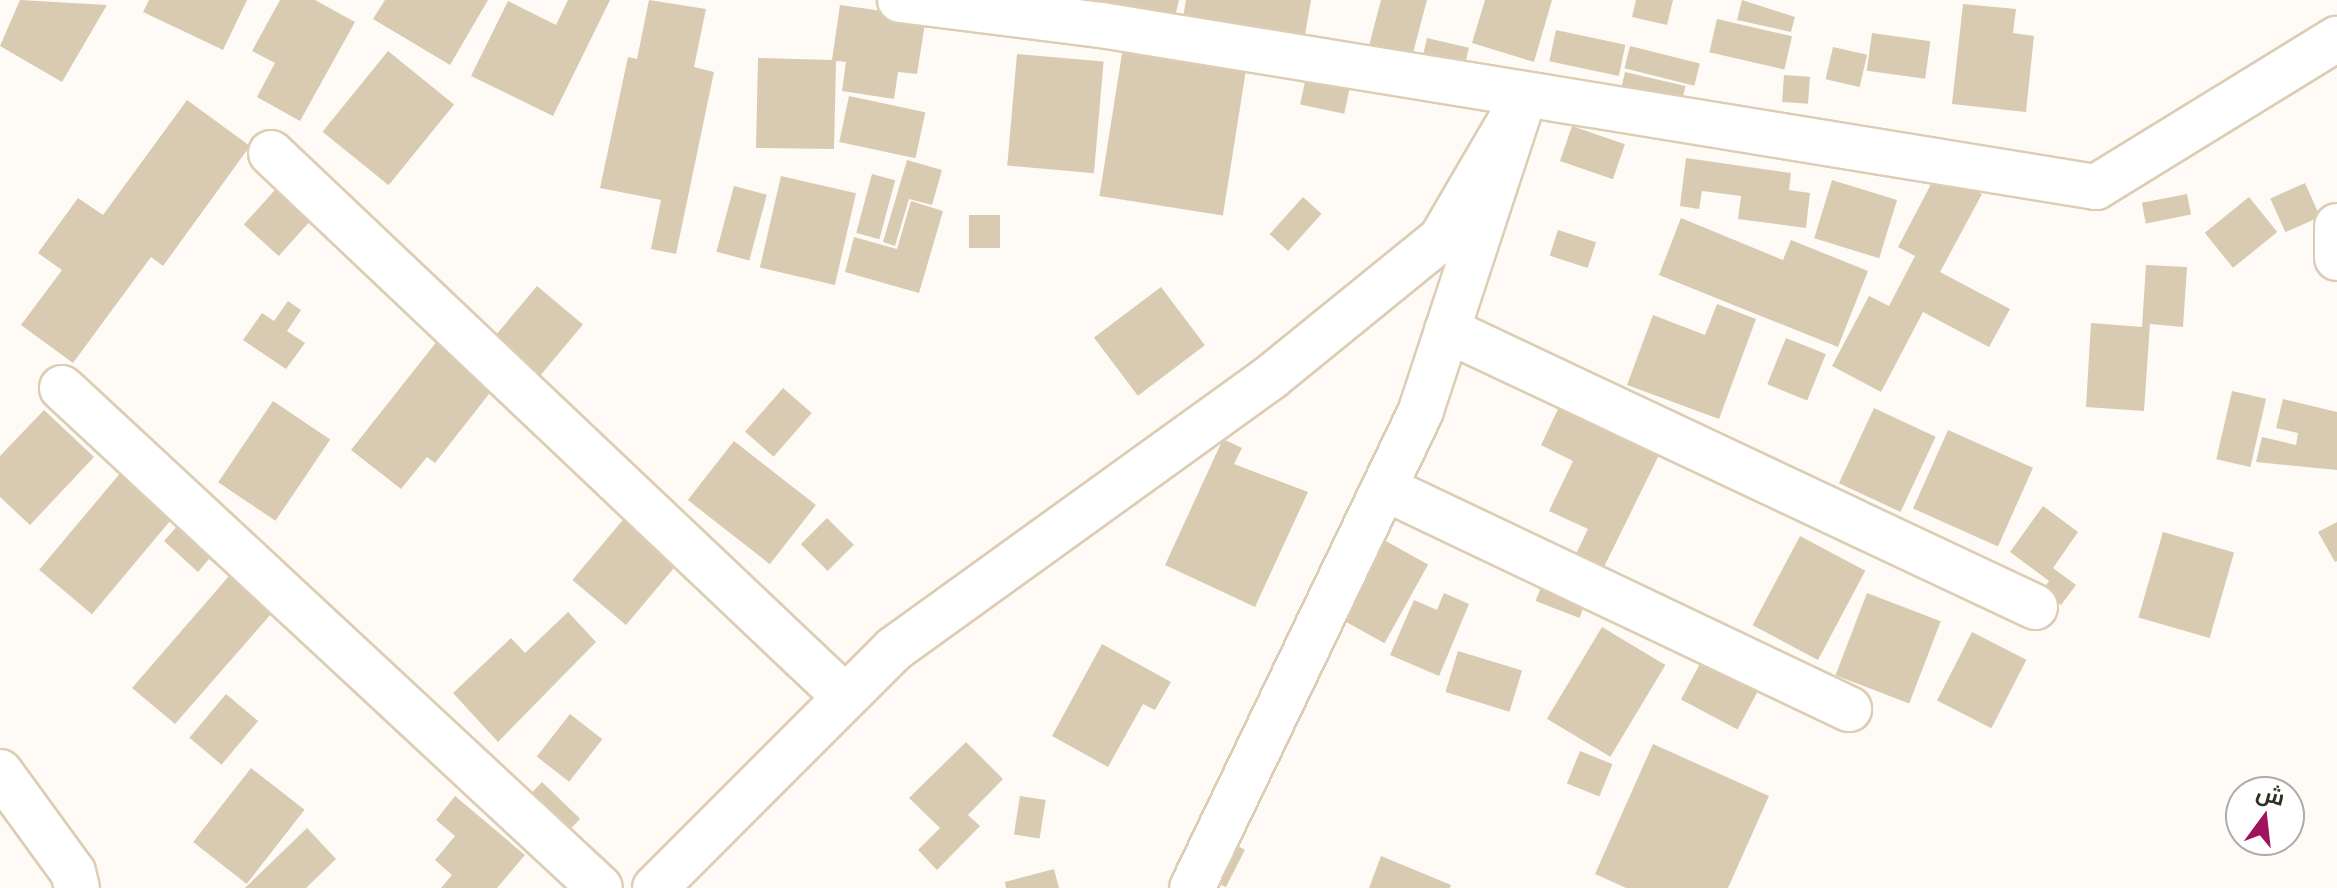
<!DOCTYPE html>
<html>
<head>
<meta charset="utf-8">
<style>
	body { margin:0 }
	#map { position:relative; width:2337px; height:888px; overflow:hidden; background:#fefbf6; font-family:"PT Sans",Cairo,sans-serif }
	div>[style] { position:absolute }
	.building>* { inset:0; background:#d9cbb1; transform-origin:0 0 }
	.roads { filter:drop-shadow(2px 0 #dccdb4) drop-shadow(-2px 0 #dccdb4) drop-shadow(0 2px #dccdb4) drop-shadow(0 -2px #dccdb4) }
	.minor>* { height:44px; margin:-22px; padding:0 22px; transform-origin:22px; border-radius:22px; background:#fff }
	span { translate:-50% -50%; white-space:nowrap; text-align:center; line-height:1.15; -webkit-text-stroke:7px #fff; paint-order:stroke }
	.north { position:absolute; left:2225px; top:776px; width:80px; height:80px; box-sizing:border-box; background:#fff; border:2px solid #aeaca8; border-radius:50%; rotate:15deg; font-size:22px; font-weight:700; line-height:32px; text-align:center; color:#352f25 }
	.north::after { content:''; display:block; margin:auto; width:28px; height:36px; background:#a0145e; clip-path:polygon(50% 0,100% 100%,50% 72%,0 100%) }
</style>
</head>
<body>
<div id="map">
	<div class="building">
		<i style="clip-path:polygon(20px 0,107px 5px,62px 82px,0 46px)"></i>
		<i style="clip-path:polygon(149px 0,247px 0,223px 50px,143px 12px)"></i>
		<i style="clip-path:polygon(280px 0,315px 0,355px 22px,300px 121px,257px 97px,275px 63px,252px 51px)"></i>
		<i style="clip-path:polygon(385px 0,488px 0,450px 65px,373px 19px)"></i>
		<i style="clip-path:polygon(568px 0,610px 0,553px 116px,471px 76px,508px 1px,556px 25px)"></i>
		<i style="clip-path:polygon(649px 0,706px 9px,694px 67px,714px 72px,676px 254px,651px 249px,661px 200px,600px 188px,628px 57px,637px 59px)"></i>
		<i style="clip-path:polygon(1085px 0,1179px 0,1174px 21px)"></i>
		<i style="clip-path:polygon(1186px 0,1311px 0,1304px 41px,1182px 23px)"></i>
		<i style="clip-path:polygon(1381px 0,1427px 0,1408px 72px,1365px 61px)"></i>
		<i style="clip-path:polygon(1485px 0,1552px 0,1534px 62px,1472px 43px)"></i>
		<i style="clip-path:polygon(1636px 0,1673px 0,1667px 25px,1632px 17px)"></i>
		<i style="clip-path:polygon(1742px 0,1795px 17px,1791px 32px,1737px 20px)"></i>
		<i style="clip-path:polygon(1963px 4px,2016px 9px,2013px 33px,2034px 36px,2026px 112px,1952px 104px)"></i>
		<i style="clip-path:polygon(840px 5px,926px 17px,917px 74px,898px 72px,894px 99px,842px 91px,846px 62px,836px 61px,834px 149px,756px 148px,758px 58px,832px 60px)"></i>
		<i style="left:1717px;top:19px;width:77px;height:34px;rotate:13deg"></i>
		<i style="left:1556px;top:30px;width:71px;height:32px;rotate:12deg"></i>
		<i style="left:1872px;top:33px;width:59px;height:38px;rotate:8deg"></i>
		<i style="left:1427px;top:38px;width:43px;height:23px;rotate:13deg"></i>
		<i style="left:1124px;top:41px;width:125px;height:157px;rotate:9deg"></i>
		<i style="left:1630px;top:46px;width:72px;height:23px;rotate:14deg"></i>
		<i style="left:1833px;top:47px;width:35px;height:33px;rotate:13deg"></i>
		<i style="left:388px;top:51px;width:85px;height:104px;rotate:39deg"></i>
		<i style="left:1017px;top:54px;width:87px;height:112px;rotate:5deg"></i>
		<i style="left:1625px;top:72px;width:62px;height:23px;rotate:13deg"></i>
		<i style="left:1784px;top:75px;width:26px;height:27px;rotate:4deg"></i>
		<i style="left:1306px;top:77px;width:45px;height:28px;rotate:12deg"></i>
		<i style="left:849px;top:96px;width:78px;height:47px;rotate:12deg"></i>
		<i style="clip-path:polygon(187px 100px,250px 146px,163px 266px,151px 257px,73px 363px,21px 325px,62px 270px,38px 253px,78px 198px,103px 215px)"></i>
		<i style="left:1572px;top:126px;width:56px;height:37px;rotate:19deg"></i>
		<i style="clip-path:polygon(1686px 158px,1791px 173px,1789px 190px,1810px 193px,1806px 228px,1738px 219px,1741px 196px,1702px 191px,1699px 209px,1680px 206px)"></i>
		<i style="clip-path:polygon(907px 160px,942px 170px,932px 205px,909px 199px,895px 246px,883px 242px)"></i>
		<i style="left:292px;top:171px;width:47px;height:72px;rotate:42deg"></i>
		<i style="clip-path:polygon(1938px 171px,1982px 194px,1940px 272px,2010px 309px,1989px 347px,1923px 312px,1881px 392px,1832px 366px,1869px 296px,1889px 306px,1915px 256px,1898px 247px)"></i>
		<i style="left:872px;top:174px;width:24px;height:61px;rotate:15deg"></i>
		<i style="left:781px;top:176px;width:77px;height:94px;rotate:13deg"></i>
		<i style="left:1832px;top:180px;width:68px;height:61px;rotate:17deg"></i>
		<i style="left:2305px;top:183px;width:37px;height:38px;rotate:66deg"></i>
		<i style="left:734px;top:186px;width:34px;height:68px;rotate:15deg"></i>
		<i style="left:2187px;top:194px;width:21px;height:46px;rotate:79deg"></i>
		<i style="left:1303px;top:197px;width:25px;height:50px;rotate:42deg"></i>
		<i style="left:2249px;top:197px;width:45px;height:57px;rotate:51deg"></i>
		<i style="clip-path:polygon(911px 201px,943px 211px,919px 293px,845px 272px,854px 237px,897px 249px)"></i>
		<i style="left:969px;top:215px;width:31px;height:33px"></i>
		<i style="clip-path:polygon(1681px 218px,1783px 260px,1791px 240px,1868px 271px,1838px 347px,1659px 275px)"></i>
		<i style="left:1558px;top:230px;width:40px;height:27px;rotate:18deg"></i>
		<i style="clip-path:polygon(2146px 265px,2187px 267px,2183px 327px,2150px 324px,2144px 411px,2086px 407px,2091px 323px,2142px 327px)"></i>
		<i style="left:537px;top:286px;width:60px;height:73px;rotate:40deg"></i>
		<i style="left:1161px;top:287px;width:73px;height:84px;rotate:53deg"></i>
		<i style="clip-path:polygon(288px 301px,301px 310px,287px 331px,305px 343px,286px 369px,243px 340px,262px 313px,274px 321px)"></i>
		<i style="clip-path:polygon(1717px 304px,1756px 319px,1719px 419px,1627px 385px,1653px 315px,1705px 335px)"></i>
		<i style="left:1786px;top:338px;width:43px;height:50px;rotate:22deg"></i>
		<i style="clip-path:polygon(438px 340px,496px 385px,435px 463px,427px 457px,401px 489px,351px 450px)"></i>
		<i style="left:783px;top:388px;width:38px;height:58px;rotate:41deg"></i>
		<i style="left:2232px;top:391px;width:35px;height:70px;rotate:13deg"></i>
		<i style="clip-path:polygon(2283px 399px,2337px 412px,2337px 470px,2256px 462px,2262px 437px,2296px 445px,2298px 433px,2276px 428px)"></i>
		<i style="left:273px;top:401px;width:69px;height:98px;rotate:34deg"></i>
		<i style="clip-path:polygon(1559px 407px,1659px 455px,1604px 567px,1576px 554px,1588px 529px,1549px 511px,1573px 461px,1541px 445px)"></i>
		<i style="left:1874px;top:408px;width:68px;height:83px;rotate:25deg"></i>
		<i style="clip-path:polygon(44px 410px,94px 457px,30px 525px,0 497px,0 456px)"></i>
		<i style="left:1948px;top:430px;width:93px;height:86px;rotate:24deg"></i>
		<i style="clip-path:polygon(1223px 439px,1242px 448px,1234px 464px,1308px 492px,1255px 607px,1165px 565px)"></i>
		<i style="left:734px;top:441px;width:104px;height:75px;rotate:38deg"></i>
		<i style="left:122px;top:471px;width:69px;height:129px;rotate:40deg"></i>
		<i style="clip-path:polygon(2043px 506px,2078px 532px,2053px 568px,2076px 585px,2061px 605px,2042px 592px,2049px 581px,2010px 552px)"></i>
		<i style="clip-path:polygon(193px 508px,262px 568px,243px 590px,271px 614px,175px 724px,132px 688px,229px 576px,209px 559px,198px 572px,164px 541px)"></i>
		<i style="left:627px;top:515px;width:70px;height:85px;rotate:40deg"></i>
		<i style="left:827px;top:518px;width:38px;height:37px;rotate:45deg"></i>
		<i style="clip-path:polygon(2337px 522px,2337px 561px,2335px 562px,2318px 532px)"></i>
		<i style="left:1366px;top:530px;width:71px;height:90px;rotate:29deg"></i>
		<i style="left:2163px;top:532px;width:74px;height:89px;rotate:16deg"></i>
		<i style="left:1800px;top:536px;width:74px;height:101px;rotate:28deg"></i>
		<i style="left:1546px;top:574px;width:47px;height:29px;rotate:21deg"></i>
		<i style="clip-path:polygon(1444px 593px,1469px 604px,1439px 676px,1390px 655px,1414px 600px,1437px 610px)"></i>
		<i style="left:1867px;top:593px;width:79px;height:88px;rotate:21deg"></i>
		<i style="clip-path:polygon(568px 612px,596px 642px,498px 742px,453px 693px,511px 638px,525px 653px)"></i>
		<i style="left:1602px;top:627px;width:74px;height:107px;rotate:31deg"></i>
		<i style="left:1972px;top:632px;width:61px;height:77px;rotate:27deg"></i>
		<i style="left:1711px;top:643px;width:64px;height:64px;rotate:28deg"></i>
		<i style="clip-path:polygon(1102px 644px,1171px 682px,1155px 710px,1143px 704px,1108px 767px,1052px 736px)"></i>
		<i style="left:1458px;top:651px;width:67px;height:43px;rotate:17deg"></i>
		<i style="left:226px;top:694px;width:42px;height:57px;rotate:40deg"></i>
		<i style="left:570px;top:714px;width:41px;height:54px;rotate:38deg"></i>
		<i style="clip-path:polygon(966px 742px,1003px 779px,968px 815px,980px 826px,937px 870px,918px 850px,940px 828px,909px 798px)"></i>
		<i style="clip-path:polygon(1653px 744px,1769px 796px,1728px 888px,1626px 888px,1595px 874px)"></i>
		<i style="left:1580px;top:751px;width:35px;height:35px;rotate:22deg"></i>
		<i style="left:251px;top:768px;width:68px;height:94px;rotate:38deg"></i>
		<i style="left:542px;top:782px;width:53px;height:28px;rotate:44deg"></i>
		<i style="clip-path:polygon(455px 796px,525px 855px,497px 888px,441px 888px,452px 875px,435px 860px,455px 836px,436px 820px)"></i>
		<i style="left:1020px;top:796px;width:26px;height:39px;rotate:9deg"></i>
		<i style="clip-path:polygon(307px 828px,336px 859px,306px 888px,245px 888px)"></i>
		<i style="left:1220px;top:837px;width:28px;height:42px;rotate:27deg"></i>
		<i style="clip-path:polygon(1381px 856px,1451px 885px,1450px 888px,1369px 888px)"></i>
		<i style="clip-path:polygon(1054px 869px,1059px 888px,1006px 888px,1005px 882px)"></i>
	</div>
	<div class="roads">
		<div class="minor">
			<i style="left:900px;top:0;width:203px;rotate:7.1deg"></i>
			<i style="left:1101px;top:25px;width:1008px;rotate:9.25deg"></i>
			<i style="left:2096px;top:187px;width:283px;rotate:-31.6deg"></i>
			<i style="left:271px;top:153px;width:791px;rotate:43.46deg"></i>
			<i style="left:2337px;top:226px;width:32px;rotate:90deg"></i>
			<i style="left:1447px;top:330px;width:650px;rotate:25.22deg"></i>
			<i style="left:62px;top:388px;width:734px;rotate:42.9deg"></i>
			<i style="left:1384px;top:488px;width:515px;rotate:25.42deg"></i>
			<i style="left:0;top:772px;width:124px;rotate:53.9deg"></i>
			<i style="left:73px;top:872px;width:16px;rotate:76deg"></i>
			<i style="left:655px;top:888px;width:338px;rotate:-45deg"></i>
			<i style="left:894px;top:649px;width:465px;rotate:-35.8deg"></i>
			<i style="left:1271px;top:377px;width:219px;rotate:-39.1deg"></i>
			<i style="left:1441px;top:239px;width:164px;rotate:-59.7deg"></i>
			<i style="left:1524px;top:97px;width:330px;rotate:108.2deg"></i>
			<i style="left:1421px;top:411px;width:529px;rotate:115.64deg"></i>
		</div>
	</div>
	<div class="north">ش</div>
</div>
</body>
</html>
